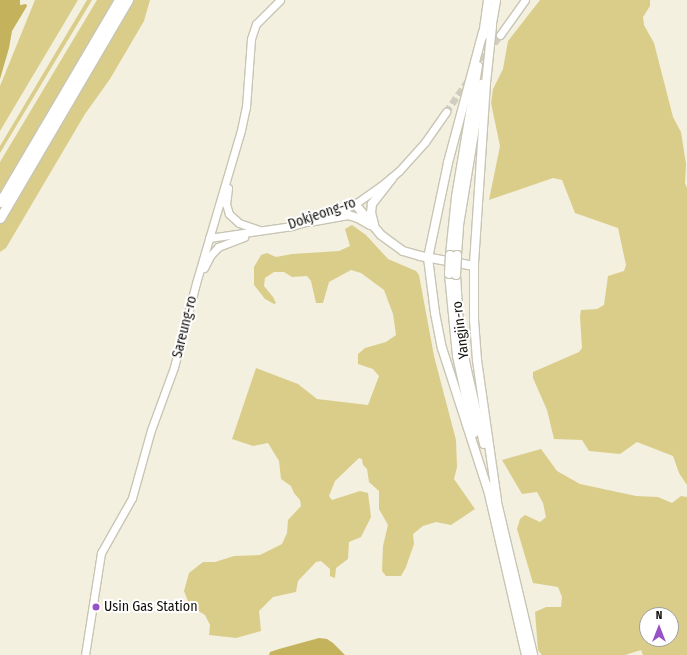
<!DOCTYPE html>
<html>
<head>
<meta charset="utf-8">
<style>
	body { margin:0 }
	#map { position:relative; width:687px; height:655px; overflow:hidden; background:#f3f0df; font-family:"Fira Sans Condensed",sans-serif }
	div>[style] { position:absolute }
	.green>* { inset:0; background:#dacd8a }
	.water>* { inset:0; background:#c4b35c }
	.tertiary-tunnel>* { height:7px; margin-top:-3.5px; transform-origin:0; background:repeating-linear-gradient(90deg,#d1cebf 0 7px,transparent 0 10.5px) }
	.roads { filter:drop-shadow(1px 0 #c8c5b5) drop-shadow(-1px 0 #c8c5b5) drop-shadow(0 1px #c8c5b5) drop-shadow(0 -1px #c8c5b5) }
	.tertiary>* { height:7px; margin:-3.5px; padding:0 3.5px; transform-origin:3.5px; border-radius:3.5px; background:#fff }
	.secondary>* { height:8px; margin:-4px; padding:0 4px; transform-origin:4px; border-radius:4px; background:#fff }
	.trunk>* { height:9px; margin:-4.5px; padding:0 4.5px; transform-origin:4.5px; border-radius:4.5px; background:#fff }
	.bridges { filter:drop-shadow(1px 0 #c8c5b5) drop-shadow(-1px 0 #c8c5b5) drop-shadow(0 1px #c8c5b5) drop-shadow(0 -1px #c8c5b5) }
	.secondary-bridge>* { height:8px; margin:-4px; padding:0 4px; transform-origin:4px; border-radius:4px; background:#fff }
	.dots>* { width:11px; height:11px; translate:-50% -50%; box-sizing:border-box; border:2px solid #fff; border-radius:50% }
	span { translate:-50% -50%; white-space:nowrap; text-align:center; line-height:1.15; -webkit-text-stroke:4px #fff; paint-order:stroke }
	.street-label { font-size:14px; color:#11100b }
	.poi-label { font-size:14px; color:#11100b }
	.left { translate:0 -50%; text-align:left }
	.north { position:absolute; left:639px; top:607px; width:40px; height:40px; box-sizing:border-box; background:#fff; border:1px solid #a09f9d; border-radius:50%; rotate:0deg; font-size:11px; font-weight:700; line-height:16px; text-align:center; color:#11100b }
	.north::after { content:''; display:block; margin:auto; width:14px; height:18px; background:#9652c6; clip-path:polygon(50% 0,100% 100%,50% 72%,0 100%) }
</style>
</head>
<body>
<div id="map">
	<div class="green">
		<i style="clip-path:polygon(35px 0,78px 0,0 131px,0 86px)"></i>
		<i style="clip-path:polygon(87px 0,92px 0,0 153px,0 146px)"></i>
		<i style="clip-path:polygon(97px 0,150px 0,144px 21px,110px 79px,85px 114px,6px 248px,0 252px,0 162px)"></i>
		<i style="clip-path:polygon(540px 0,650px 0,650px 6px,643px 17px,644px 25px,654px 43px,673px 117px,681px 132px,686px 164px,685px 183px,687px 188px,687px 485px,679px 473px,673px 456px,637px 442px,620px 454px,589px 451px,582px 440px,554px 439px,547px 410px,533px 378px,533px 372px,579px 352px,582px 348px,580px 317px,581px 310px,597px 309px,604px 305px,608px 276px,624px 271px,626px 265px,618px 228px,575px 213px,562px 180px,553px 178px,489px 200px,500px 146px,491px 103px,493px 89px,503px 69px,508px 41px)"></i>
		<i style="clip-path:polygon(352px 225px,366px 235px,388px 259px,416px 271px,419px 275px,434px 356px,456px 440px,457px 467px,454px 479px,475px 509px,451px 525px,436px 522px,423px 526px,413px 534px,414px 544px,406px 567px,401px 576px,386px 576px,382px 571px,383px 546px,388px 525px,379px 509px,379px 491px,369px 482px,367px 469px,363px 465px,362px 459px,359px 458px,335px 481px,329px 496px,332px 500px,360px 491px,368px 493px,371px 517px,361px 537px,349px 542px,348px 559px,336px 568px,335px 578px,330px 576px,330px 569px,321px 561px,316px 562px,298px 581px,296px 592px,273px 597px,259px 611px,261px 631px,236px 638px,209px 635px,210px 625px,205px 615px,190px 606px,184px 591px,189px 573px,203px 562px,215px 562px,234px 556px,260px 555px,282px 544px,287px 533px,288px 520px,301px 506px,300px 500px,294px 493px,291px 486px,281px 479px,279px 461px,268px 443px,253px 446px,232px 439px,256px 368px,298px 384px,317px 399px,368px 405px,379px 376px,373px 369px,358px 364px,358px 354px,365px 348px,386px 342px,396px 335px,393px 314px,384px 290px,361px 273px,351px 270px,329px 282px,323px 303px,316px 303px,311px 281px,307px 276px,292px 277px,284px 272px,274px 272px,265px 278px,264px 286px,273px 297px,276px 303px,274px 304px,265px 299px,254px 285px,254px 267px,261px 255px,267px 253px,276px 257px,292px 254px,339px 251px,350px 246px,345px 229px)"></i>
		<i style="clip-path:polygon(evenodd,541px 449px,557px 471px,580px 484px,636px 496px,658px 497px,672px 503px,681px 496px,687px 497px,687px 655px,643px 655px,641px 650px,625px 655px,542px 655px,538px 650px,535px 612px,546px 607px,561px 607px,562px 597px,558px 587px,533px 583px,517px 529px,520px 519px,525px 515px,540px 522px,546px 517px,543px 503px,537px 492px,522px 494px,502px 460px,541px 449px,647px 615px,671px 615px,671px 639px,647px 639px,647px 615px)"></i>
	</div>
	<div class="water">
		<i style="clip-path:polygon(0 0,20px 0,20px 5px,26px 4px,27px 6px,12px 31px,9px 48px,0 79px)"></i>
		<i style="clip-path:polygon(319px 638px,327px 639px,333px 643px,345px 655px,269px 655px,270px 652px,279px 649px)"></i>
	</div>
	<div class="tertiary-tunnel">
		<i style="left:476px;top:69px;width:42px;rotate:-54.8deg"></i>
		<i style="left:446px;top:112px;width:42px;rotate:-54.8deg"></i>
	</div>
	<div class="roads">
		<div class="tertiary">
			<i style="left:500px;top:35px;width:43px;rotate:-54.5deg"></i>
			<i style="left:228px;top:188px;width:16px;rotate:97deg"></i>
			<i style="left:226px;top:204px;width:10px;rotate:73deg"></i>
			<i style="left:229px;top:214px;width:13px;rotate:42deg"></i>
			<i style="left:239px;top:223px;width:21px;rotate:19deg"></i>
			<i style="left:209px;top:238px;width:84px;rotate:-8.2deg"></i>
			<i style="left:292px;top:226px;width:32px;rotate:-16deg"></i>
			<i style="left:323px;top:217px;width:35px;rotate:-22deg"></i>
			<i style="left:355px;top:204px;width:32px;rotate:-35deg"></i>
			<i style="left:381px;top:186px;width:23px;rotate:-40deg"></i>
			<i style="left:399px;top:171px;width:39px;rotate:-48deg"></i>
			<i style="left:425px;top:142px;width:37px;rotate:-55deg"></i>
			<i style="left:204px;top:268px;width:13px;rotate:-63deg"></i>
			<i style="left:210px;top:256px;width:12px;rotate:-48deg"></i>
			<i style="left:218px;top:247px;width:28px;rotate:-21deg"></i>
			<i style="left:85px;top:655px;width:103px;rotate:-81.1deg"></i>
			<i style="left:101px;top:553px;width:63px;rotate:-60.6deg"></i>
			<i style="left:132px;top:498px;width:71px;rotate:-74.4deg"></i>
			<i style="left:151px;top:430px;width:67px;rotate:-69.9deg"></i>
			<i style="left:174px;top:367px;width:87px;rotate:-75.3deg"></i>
			<i style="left:196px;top:283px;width:159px;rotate:-73.6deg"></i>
			<i style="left:241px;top:130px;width:24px;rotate:-78deg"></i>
			<i style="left:246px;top:107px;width:68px;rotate:-85.8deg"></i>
			<i style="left:251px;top:39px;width:16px;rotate:-72deg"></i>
			<i style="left:256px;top:24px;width:34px;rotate:-45deg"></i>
		</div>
		<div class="secondary">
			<i style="left:492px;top:26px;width:57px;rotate:96deg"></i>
			<i style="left:486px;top:83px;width:183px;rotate:93.8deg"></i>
			<i style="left:474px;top:266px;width:54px;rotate:90deg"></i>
			<i style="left:474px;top:320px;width:40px;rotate:85.7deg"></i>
			<i style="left:477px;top:360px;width:142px;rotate:81.9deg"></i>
			<i style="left:491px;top:29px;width:29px;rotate:-80deg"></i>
			<i style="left:483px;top:32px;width:136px;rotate:105deg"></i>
			<i style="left:448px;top:163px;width:97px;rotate:101.9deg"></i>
			<i style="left:428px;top:258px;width:55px;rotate:82.7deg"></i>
			<i style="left:435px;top:313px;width:36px;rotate:79deg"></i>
			<i style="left:442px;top:348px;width:149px;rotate:72.1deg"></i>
			<i style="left:483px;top:36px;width:36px;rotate:-82deg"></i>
			<i style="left:355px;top:204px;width:40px;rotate:50deg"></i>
			<i style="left:381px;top:235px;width:27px;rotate:36deg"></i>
			<i style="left:403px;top:251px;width:18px;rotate:16deg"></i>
			<i style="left:420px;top:256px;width:55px;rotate:10.5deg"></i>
			<i style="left:309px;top:222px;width:40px;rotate:-10deg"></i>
			<i style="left:348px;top:215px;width:10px;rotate:17deg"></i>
			<i style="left:358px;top:218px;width:14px;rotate:30deg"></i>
			<i style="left:374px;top:224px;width:11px;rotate:-105deg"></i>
			<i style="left:371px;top:213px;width:9px;rotate:-84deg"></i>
			<i style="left:372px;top:204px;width:33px;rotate:-52deg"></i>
			<i style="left:450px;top:255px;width:58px;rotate:-84.1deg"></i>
			<i style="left:456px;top:197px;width:133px;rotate:-80.5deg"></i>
			<i style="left:457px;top:255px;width:30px;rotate:-86deg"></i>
			<i style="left:459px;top:225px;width:143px;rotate:-80.7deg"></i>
			<i style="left:449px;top:274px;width:82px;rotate:84.4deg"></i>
			<i style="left:457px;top:356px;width:79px;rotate:77.6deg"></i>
			<i style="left:456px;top:275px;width:50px;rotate:86.6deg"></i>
			<i style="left:459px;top:325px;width:42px;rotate:80.3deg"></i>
			<i style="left:466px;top:366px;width:80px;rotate:77deg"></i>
			<i style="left:487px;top:485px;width:174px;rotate:77.1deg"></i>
			<i style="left:496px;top:498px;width:161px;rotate:76.7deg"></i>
		</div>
		<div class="trunk">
			<i style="left:0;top:202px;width:234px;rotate:-59.5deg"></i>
			<i style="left:0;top:218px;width:253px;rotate:-59.6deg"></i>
		</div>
	</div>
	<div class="bridges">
		<div class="secondary-bridge">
			<i style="left:449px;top:274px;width:19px;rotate:-87deg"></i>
			<i style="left:456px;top:275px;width:20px;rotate:-87deg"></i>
		</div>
	</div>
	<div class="dots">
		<i style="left:96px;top:607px;background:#9652c6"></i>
	</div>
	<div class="street-label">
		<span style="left:322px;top:214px;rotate:-19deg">Dokjeong-ro</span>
		<span style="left:185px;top:327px;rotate:-76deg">Sareung-ro</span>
		<span style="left:461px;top:330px;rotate:-97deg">Yangjin-ro</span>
	</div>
	<div class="poi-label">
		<span class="left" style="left:104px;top:607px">Usin Gas Station</span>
	</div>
	<div class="north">N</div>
</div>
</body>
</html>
